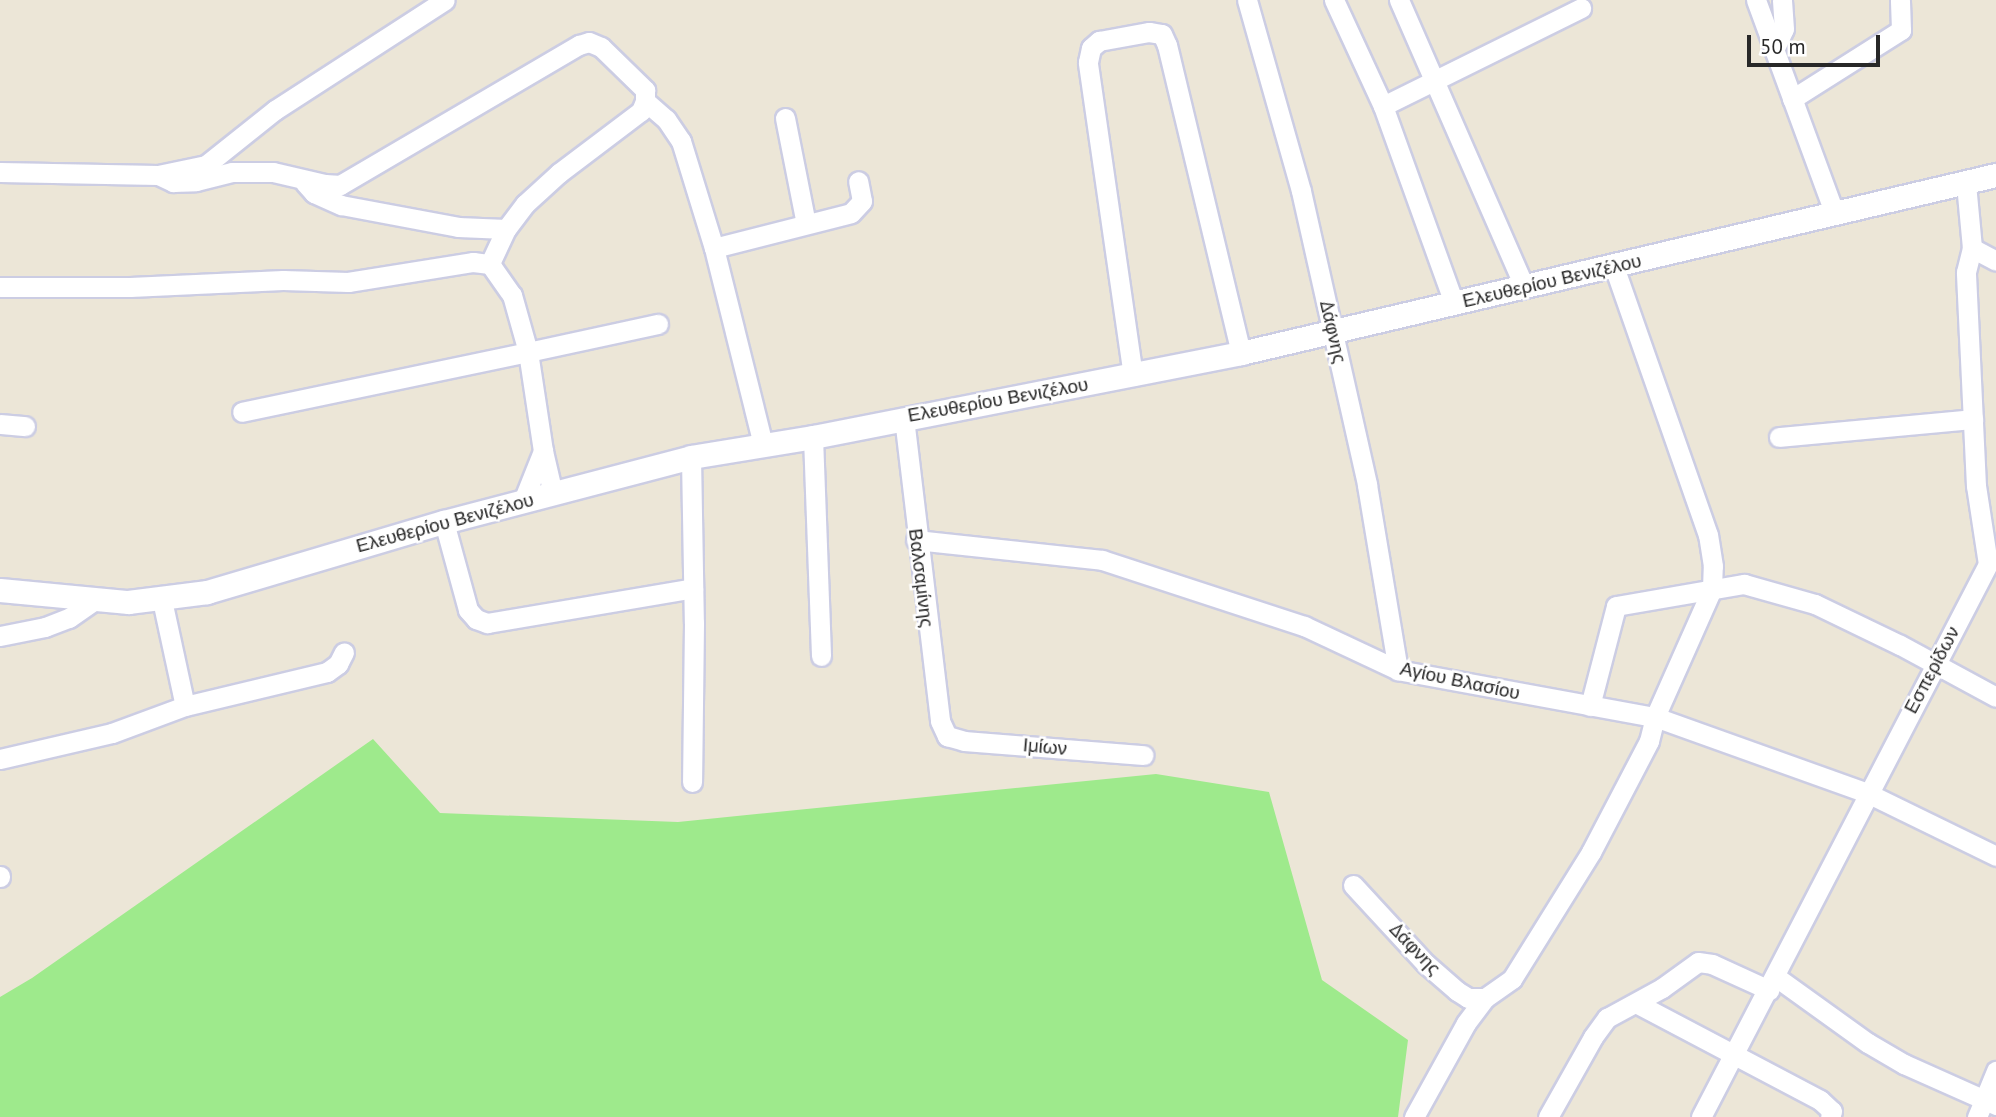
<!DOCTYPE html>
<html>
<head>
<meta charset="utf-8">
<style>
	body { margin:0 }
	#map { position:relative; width:1996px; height:1117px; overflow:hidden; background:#ece6d7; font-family:"PT Sans",sans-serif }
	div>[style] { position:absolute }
	.green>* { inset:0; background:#9eea8c }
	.roads { filter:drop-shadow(2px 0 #cccde3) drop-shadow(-2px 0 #cccde3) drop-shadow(0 2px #cccde3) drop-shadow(0 -2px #cccde3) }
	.minor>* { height:19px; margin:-9.5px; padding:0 9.5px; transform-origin:9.5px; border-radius:9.5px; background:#fff }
	.tertiary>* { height:23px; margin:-11.5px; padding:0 11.5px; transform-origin:11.5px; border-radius:11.5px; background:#fff }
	span { translate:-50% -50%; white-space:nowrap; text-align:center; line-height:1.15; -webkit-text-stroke:5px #fff; paint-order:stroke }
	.street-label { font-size:19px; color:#282828 }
	.scale { position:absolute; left:1747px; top:35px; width:133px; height:32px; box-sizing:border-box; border:4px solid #282828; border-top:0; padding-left:9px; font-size:21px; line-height:24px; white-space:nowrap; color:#282828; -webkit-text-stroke:5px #fff; paint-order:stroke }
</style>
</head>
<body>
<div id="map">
	<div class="green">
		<i style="clip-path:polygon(373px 739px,440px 813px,678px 822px,1156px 774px,1269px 792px,1322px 980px,1408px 1040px,1398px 1117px,0 1117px,0 997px,32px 978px)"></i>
	</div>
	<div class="roads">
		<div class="minor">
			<i style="left:1247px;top:0;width:198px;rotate:74.2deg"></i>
			<i style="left:1301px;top:191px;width:301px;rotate:77.3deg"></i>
			<i style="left:1367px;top:485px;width:188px;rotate:80.5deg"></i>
			<i style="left:1334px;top:0;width:117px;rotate:65.2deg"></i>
			<i style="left:1383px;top:106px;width:209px;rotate:70.2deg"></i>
			<i style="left:1399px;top:0;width:314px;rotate:66.4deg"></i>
			<i style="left:1756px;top:0;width:229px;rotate:69.8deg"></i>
			<i style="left:1774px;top:50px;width:23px;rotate:-65deg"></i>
			<i style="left:1784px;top:29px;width:29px;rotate:-94deg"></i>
			<i style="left:1792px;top:99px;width:129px;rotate:-32.3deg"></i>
			<i style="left:1901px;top:30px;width:30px;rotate:-92deg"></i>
			<i style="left:645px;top:101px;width:28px;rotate:41deg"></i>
			<i style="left:666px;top:119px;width:27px;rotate:56deg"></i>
			<i style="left:681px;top:141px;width:112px;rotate:72.9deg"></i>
			<i style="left:714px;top:248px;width:203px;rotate:76deg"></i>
			<i style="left:1383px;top:106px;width:221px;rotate:-26.3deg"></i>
			<i style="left:785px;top:118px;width:108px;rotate:78.8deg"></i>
			<i style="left:0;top:172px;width:158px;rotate:1.1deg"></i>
			<i style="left:158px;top:175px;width:49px;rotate:-11.8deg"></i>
			<i style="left:206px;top:165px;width:88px;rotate:-38.6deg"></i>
			<i style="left:275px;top:110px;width:202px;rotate:-32.9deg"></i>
			<i style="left:158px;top:175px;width:17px;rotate:25deg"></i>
			<i style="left:173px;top:182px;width:23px;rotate:-2deg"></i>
			<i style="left:196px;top:181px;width:37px;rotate:-14deg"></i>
			<i style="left:232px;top:172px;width:41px"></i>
			<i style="left:273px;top:172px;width:53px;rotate:13deg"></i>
			<i style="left:325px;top:184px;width:15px;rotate:4deg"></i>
			<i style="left:340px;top:185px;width:277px;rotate:-30.4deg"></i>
			<i style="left:579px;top:45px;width:10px;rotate:-17deg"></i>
			<i style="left:589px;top:42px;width:13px;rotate:23deg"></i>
			<i style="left:601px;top:47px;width:62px;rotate:44.3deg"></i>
			<i style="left:645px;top:90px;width:11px;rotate:90deg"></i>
			<i style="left:645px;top:101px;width:11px;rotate:112deg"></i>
			<i style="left:641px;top:111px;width:103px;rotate:142.9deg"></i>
			<i style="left:559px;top:173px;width:46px;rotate:137.6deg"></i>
			<i style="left:525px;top:204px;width:31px;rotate:127deg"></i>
			<i style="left:506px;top:229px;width:38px;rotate:115deg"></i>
			<i style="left:305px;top:183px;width:13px;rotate:48deg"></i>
			<i style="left:314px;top:193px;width:30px;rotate:24deg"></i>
			<i style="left:341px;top:205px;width:119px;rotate:10.6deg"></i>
			<i style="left:458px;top:227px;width:48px;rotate:2.4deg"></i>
			<i style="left:714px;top:248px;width:141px;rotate:-14.3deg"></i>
			<i style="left:851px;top:213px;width:16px;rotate:-47deg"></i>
			<i style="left:862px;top:201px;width:20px;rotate:-101deg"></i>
			<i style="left:1972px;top:248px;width:27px;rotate:28deg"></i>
			<i style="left:0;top:287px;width:130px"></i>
			<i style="left:130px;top:287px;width:153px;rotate:-2.6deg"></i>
			<i style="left:283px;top:280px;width:65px;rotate:1.8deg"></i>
			<i style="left:348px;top:282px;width:127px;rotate:-9.1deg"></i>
			<i style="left:473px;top:262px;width:17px;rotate:7deg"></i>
			<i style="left:490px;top:264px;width:38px;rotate:55deg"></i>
			<i style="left:512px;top:295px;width:59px;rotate:74.3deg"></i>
			<i style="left:528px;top:352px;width:292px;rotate:168.2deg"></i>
			<i style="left:1133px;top:376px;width:317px;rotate:-98.2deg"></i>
			<i style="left:1088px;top:62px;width:14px;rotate:-78deg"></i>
			<i style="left:1091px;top:48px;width:11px;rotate:-41deg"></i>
			<i style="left:1099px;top:41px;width:51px;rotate:-10.2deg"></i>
			<i style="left:1149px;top:32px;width:13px;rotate:9deg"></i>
			<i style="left:1162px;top:34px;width:12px;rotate:66deg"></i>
			<i style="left:1167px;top:45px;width:317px;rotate:76.5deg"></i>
			<i style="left:904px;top:418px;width:305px;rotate:83.2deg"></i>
			<i style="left:940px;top:721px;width:17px;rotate:65deg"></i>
			<i style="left:947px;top:736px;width:18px;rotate:16deg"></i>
			<i style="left:964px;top:741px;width:180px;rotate:4.5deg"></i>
			<i style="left:0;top:424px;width:25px;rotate:5deg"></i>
			<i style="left:813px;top:437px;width:219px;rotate:87.9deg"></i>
			<i style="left:1779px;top:437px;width:195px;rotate:-5.3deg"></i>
			<i style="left:691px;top:457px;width:166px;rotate:89deg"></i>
			<i style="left:694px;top:623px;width:159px;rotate:90.7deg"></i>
			<i style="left:553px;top:494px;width:44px;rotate:-103.1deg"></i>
			<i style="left:543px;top:451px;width:100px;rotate:-98.6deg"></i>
			<i style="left:528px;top:352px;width:133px;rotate:-12.2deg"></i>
			<i style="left:523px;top:501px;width:54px;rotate:-68.2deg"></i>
			<i style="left:444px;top:522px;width:91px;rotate:74.7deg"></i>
			<i style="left:468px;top:610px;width:12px;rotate:48deg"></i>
			<i style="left:476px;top:619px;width:12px;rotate:20deg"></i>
			<i style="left:487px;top:623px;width:209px;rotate:-9.6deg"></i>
			<i style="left:916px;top:540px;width:187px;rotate:6.1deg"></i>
			<i style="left:1102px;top:560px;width:213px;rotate:18.1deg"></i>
			<i style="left:1304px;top:626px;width:104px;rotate:25.1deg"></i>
			<i style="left:1398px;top:670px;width:261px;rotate:10.4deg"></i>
			<i style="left:1655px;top:717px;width:225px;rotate:19.7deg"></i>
			<i style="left:1867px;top:793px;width:144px;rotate:26deg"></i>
			<i style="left:162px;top:600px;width:108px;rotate:77.8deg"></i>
			<i style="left:0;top:636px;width:46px;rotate:-11.3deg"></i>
			<i style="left:45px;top:627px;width:26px;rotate:-21deg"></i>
			<i style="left:69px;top:618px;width:32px;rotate:-35deg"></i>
			<i style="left:1590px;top:706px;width:103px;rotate:-75.4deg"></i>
			<i style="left:1616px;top:606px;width:130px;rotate:-9.8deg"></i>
			<i style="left:1744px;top:584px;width:74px;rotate:15.7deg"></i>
			<i style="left:1815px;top:604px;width:94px;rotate:25.8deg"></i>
			<i style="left:1900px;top:645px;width:109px;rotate:28.4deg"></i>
			<i style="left:0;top:759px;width:115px;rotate:-13.1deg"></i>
			<i style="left:112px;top:733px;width:78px;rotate:-20.3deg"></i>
			<i style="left:185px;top:706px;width:146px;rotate:-13.5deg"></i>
			<i style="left:327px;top:672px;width:14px;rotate:-36deg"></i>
			<i style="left:338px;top:664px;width:13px;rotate:-63deg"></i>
			<i style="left:0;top:876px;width:1px;rotate:90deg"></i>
			<i style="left:1353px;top:885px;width:108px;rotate:47.3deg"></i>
			<i style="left:1426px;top:964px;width:41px;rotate:41.1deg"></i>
			<i style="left:1457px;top:991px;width:13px;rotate:32deg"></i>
			<i style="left:1468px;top:998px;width:17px"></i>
			<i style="left:1776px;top:977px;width:113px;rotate:35.7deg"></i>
			<i style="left:1868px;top:1043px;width:42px;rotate:30.3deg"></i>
			<i style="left:1904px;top:1064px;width:101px;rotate:24deg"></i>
			<i style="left:1636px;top:1003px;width:208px;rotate:27.8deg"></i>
			<i style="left:1820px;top:1100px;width:16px;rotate:43deg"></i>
			<i style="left:1832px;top:1111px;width:6px;rotate:108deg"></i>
			<i style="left:1414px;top:1117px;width:107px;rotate:-61deg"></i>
			<i style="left:1466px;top:1023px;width:31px;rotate:-53deg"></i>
			<i style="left:1485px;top:998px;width:33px;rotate:-35deg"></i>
			<i style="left:1512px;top:979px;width:150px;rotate:-58.1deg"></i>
			<i style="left:1591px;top:852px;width:125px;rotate:-62.4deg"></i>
			<i style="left:1649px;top:741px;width:25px;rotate:-76deg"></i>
			<i style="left:1655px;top:717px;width:140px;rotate:-66deg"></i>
			<i style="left:1712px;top:589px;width:23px;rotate:-88deg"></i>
			<i style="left:1713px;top:566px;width:31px;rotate:-99deg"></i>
			<i style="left:1708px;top:535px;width:284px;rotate:-109.3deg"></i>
			<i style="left:1548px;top:1117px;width:92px;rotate:-60.6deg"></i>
			<i style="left:1593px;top:1037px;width:24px;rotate:-54deg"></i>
			<i style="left:1607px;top:1018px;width:63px;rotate:-28.6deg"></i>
			<i style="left:1662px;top:988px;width:44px;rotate:-35.8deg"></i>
			<i style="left:1698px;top:962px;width:14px;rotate:8deg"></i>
			<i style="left:1712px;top:964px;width:63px;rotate:24.5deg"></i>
			<i style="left:1701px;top:1117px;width:623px;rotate:-62.57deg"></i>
			<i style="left:1988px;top:564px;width:79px;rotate:-98.7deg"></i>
			<i style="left:1976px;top:486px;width:214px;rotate:-92.7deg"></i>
			<i style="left:1966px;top:272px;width:25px;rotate:-76deg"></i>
			<i style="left:1972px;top:248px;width:65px;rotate:-95.3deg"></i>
			<i style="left:1977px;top:1117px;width:50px;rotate:-67.6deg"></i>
		</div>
		<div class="tertiary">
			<i style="left:0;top:590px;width:129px;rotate:5.4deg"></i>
			<i style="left:128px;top:602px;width:80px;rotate:-7.2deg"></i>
			<i style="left:207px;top:592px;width:247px;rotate:-16.5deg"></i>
			<i style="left:444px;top:522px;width:255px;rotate:-14.7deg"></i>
			<i style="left:691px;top:457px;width:124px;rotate:-9.3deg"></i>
			<i style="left:813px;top:437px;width:436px;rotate:-11.1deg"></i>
			<i style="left:1241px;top:353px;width:776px;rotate:-13.27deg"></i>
		</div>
	</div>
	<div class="street-label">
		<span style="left:1552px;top:281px;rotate:-13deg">Ελευθερίου Βενιζέλου</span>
		<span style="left:1333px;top:332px;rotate:77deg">Δάφνης</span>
		<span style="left:998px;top:400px;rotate:-10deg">Ελευθερίου Βενιζέλου</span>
		<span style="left:445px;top:523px;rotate:-15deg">Ελευθερίου Βενιζέλου</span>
		<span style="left:921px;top:578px;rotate:83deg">Βαλσαμίνης</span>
		<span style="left:1932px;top:670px;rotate:-62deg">Εσπερίδων</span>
		<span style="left:1460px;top:681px;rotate:12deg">Αγίου Βλασίου</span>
		<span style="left:1045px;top:747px;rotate:5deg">Ιμίων</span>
		<span style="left:1415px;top:949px;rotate:46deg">Δάφνης</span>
	</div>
	<div class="scale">50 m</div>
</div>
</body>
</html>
